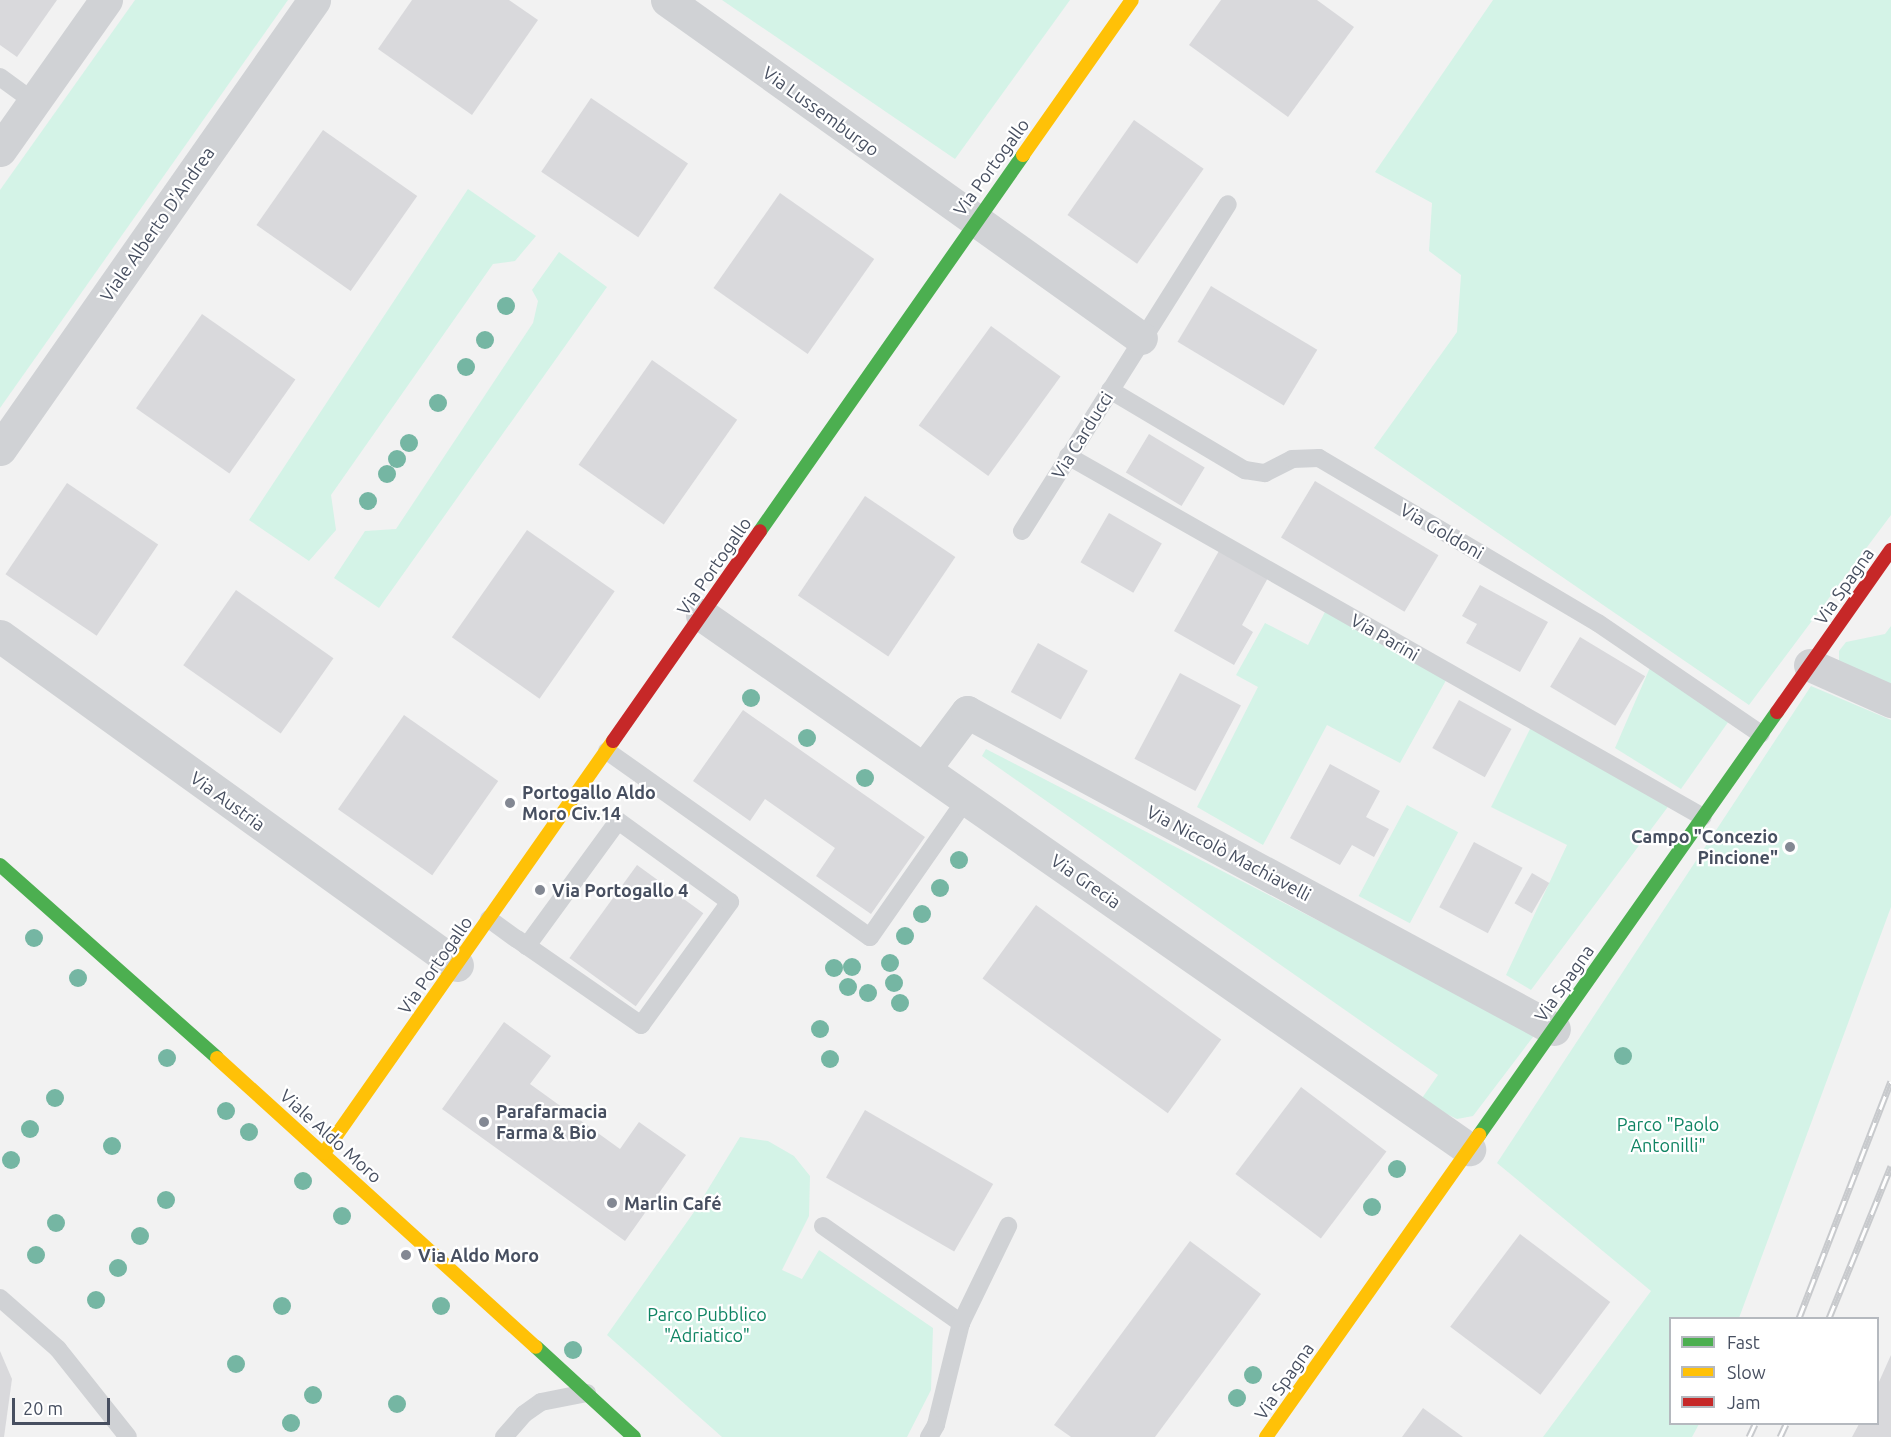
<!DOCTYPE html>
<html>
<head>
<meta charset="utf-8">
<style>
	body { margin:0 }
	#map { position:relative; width:1891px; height:1437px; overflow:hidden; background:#f2f2f2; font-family:Ubuntu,sans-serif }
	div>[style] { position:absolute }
	.green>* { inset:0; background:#d4f3e7; transform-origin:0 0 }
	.building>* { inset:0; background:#d9d9dc; transform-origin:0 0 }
	.lane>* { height:18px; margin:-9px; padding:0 9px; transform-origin:9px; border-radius:9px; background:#d0d2d5 }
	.street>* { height:33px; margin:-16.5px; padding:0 16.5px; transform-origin:16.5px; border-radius:16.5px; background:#d0d2d5 }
	.fast>* { height:14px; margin:-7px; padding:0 7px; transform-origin:7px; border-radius:7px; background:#4caf50 }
	.slow>* { height:14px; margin:-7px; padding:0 7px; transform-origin:7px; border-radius:7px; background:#ffc107 }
	.jam>* { height:14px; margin:-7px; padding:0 7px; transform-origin:7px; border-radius:7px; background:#c62828 }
	.rail>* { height:7px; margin-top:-3.5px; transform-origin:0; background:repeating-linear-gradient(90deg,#fff 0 14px,#c8cacd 0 28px); box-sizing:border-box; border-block:2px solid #c8cacd }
	.trees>* { width:18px; height:18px; margin:-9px; border-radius:50%; background:#75b6a3 }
	.dots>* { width:16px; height:16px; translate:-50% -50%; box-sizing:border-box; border:3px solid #fff; border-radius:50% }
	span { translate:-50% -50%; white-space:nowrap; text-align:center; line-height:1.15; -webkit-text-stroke:4.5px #fff; paint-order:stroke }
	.street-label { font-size:18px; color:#474f60 }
	.poi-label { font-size:18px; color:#474f60; font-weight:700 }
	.left { translate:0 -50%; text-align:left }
	.right { translate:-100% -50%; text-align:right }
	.park-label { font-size:18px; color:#0f8463 }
	.legend { position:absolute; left:1669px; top:1317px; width:210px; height:108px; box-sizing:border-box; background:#fff; border:2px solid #b5b9bf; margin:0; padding:8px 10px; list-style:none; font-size:18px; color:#474f60 }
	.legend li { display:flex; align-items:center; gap:12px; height:30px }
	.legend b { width:30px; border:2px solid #b5b9bf }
	.scale { position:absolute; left:12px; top:1398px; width:98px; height:27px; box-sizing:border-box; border:3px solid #474f60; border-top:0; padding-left:8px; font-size:18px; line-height:21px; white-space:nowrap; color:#474f60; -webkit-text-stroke:4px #fff; paint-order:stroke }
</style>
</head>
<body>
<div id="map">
	<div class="green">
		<i style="clip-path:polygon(135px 0,288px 0,0 408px,0 190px)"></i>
		<i style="clip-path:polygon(722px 0,1070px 0,955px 159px)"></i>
		<i style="clip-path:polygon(1493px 0,1891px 0,1891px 515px,1749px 705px,1374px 448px,1457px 332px,1461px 275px,1429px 251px,1432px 203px,1375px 172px)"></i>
		<i style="clip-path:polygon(468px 189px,536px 236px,515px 261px,493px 264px,331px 495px,336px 530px,309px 561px,249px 520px)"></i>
		<i style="clip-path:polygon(559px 252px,607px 287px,379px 608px,334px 578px,365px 531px,396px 529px,533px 323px,538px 301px,532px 290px)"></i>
		<i style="clip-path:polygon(1327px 608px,1449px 675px,1400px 763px,1327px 725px,1263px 845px,1197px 807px,1258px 687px,1236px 675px,1265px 623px,1308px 645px)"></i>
		<i style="clip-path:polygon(1891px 626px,1891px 688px,1839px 661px,1839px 651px,1846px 642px,1885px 634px)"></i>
		<i style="clip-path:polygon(1652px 663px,1731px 718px,1681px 789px,1615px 748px)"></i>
		<i style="clip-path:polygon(1811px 686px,1891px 720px,1891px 907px,1739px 1318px,1670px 1318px,1670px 1424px,1699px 1424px,1692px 1437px,1543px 1437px,1651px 1291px,1497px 1163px)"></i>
		<i style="clip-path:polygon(1532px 725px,1670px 804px,1531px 990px,1506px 975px,1567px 845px,1491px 807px)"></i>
		<i style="clip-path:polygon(986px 749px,1536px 1033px,1473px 1116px,1457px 1119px,1420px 1101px,1438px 1075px,982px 756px)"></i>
		<i style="left:1407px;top:805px;width:58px;height:103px;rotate:28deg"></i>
		<i style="clip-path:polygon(740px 1137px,768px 1141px,794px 1156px,810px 1176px,809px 1216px,782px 1270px,802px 1279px,819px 1250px,933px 1328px,931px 1390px,907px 1437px,722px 1437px,607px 1335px,694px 1212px)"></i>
	</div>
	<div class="building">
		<i style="clip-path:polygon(0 0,57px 0,17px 57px,0 45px)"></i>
		<i style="clip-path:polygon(412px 0,509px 0,538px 20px,472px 115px,378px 49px)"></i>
		<i style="clip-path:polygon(1221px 0,1317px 0,1354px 27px,1288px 117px,1189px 45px)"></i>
		<i style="left:591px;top:98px;width:117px;height:89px;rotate:34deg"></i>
		<i style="left:1134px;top:120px;width:85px;height:116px;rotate:35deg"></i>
		<i style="left:323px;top:130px;width:115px;height:116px;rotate:35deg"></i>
		<i style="left:780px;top:193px;width:115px;height:116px;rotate:35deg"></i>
		<i style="left:1211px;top:286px;width:124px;height:65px;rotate:31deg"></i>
		<i style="left:202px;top:314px;width:114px;height:115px;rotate:35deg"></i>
		<i style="left:991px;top:326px;width:86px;height:123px;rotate:36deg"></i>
		<i style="left:652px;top:360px;width:104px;height:128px;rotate:35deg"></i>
		<i style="left:1149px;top:434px;width:65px;height:45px;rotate:31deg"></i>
		<i style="left:1315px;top:481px;width:144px;height:66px;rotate:31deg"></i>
		<i style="left:67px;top:483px;width:110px;height:110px;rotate:34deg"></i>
		<i style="left:865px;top:496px;width:109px;height:120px;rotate:34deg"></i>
		<i style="left:1109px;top:513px;width:61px;height:57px;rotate:30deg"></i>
		<i style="left:527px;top:530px;width:107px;height:131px;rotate:35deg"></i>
		<i style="clip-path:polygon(1220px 549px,1269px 576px,1242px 625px,1253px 632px,1234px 665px,1174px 631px)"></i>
		<i style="clip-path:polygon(1480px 585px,1548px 622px,1520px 672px,1466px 643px,1477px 624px,1462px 616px)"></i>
		<i style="left:236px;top:590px;width:119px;height:92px;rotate:35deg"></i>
		<i style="left:1580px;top:637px;width:76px;height:58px;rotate:31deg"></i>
		<i style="left:1038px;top:643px;width:57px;height:56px;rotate:29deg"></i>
		<i style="left:1180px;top:673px;width:69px;height:97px;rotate:28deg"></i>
		<i style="left:1459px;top:700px;width:60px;height:55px;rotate:29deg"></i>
		<i style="clip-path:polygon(743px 710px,925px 837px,871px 914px,816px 876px,835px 848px,765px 799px,750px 821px,693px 781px)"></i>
		<i style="left:404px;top:715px;width:115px;height:115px;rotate:35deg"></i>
		<i style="clip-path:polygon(1330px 764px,1380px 791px,1366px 817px,1389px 829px,1374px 857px,1352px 845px,1340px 865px,1290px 838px)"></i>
		<i style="left:1474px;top:842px;width:55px;height:74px;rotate:28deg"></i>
		<i style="left:637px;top:865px;width:82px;height:115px;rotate:36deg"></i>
		<i style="left:1532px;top:873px;width:20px;height:35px;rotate:30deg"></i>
		<i style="left:1036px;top:905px;width:229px;height:91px;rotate:36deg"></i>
		<i style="clip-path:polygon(504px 1022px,551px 1056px,530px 1084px,620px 1149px,639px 1122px,686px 1155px,625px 1241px,442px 1109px)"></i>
		<i style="left:1301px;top:1087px;width:107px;height:109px;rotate:37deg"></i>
		<i style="left:865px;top:1110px;width:148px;height:78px;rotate:30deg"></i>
		<i style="left:1520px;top:1234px;width:113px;height:116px;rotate:37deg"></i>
		<i style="clip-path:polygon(1190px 1241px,1261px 1294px,1155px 1437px,1071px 1437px,1054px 1425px)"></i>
		<i style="clip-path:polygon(0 1351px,12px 1379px,4px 1437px,0 1437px)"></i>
		<i style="clip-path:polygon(1891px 1355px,1891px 1437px,1852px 1437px,1859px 1424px,1878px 1424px,1878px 1384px)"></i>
		<i style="clip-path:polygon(1423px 1408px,1463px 1437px,1402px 1437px)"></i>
	</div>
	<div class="lane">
		<i style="left:0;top:77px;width:42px;rotate:36.3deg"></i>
		<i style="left:1110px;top:390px;width:157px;rotate:30.7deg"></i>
		<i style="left:1245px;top:470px;width:20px;rotate:9deg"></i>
		<i style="left:1265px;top:473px;width:30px;rotate:-27deg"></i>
		<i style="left:1292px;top:459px;width:27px;rotate:-2deg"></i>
		<i style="left:1319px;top:458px;width:324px;rotate:30.6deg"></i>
		<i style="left:1598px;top:623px;width:197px;rotate:34.3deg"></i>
		<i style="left:1068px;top:456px;width:730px;rotate:29.62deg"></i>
		<i style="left:1022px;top:531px;width:386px;rotate:-57.8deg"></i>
		<i style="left:607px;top:751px;width:322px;rotate:35.3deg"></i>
		<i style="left:870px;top:937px;width:169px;rotate:-55.1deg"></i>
		<i style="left:489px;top:919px;width:34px;rotate:36deg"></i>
		<i style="left:517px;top:939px;width:151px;rotate:34.7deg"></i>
		<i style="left:641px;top:1025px;width:152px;rotate:-54.1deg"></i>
		<i style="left:730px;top:902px;width:138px;rotate:-144.1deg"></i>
		<i style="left:618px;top:821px;width:155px;rotate:126.1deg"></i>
		<i style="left:823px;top:1226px;width:169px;rotate:35.1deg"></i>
		<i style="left:961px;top:1323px;width:105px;rotate:103.8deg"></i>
		<i style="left:936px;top:1425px;width:14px;rotate:120deg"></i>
		<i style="left:0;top:1298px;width:77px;rotate:41.3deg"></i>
		<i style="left:58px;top:1349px;width:112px;rotate:51.5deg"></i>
		<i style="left:961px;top:1323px;width:108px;rotate:-64.1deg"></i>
		<i style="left:504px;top:1437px;width:30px;rotate:-49deg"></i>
		<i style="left:524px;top:1414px;width:21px;rotate:-35deg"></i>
		<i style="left:541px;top:1402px;width:47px;rotate:-11.1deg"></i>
	</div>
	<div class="street">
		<i style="left:667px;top:0;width:582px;rotate:35.49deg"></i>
		<i style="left:0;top:150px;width:184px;rotate:-54.8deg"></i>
		<i style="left:0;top:449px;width:548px;rotate:-55.03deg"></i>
		<i style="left:702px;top:615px;width:935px;rotate:34.85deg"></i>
		<i style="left:0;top:636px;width:563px;rotate:35.75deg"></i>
		<i style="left:1810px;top:665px;width:89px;rotate:24deg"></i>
		<i style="left:925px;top:768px;width:70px;rotate:-53.1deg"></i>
		<i style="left:967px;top:712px;width:667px;rotate:28.37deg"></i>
	</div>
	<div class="fast">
		<i style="left:760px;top:531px;width:459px;rotate:-55deg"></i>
		<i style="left:0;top:865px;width:290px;rotate:41.6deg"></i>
		<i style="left:1479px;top:1135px;width:517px;rotate:-54.84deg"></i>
		<i style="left:536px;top:1347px;width:133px;rotate:42.6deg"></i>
	</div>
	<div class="slow">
		<i style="left:1023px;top:155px;width:189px;rotate:-54.9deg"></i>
		<i style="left:217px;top:1058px;width:430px;rotate:42.2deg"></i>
		<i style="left:324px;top:1153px;width:503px;rotate:-54.95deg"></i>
		<i style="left:1266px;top:1437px;width:370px;rotate:-54.8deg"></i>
	</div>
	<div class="jam">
		<i style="left:1777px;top:712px;width:198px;rotate:-54.9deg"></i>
		<i style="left:613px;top:741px;width:256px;rotate:-55deg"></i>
	</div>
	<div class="rail">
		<i style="left:1799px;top:1318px;width:254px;rotate:-68.8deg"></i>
		<i style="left:1829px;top:1318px;width:164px;rotate:-67.8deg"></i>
		<i style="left:1749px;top:1437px;width:14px;rotate:-65deg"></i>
		<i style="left:1780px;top:1437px;width:14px;rotate:-65deg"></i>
	</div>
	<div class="trees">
		<i style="left:506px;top:306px"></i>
		<i style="left:485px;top:340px"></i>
		<i style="left:466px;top:367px"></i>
		<i style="left:438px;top:403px"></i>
		<i style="left:409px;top:443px"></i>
		<i style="left:397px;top:459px"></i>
		<i style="left:387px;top:474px"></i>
		<i style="left:368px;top:501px"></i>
		<i style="left:751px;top:698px"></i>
		<i style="left:807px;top:738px"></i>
		<i style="left:865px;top:778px"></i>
		<i style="left:959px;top:860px"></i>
		<i style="left:940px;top:888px"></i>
		<i style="left:922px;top:914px"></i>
		<i style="left:905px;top:936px"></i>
		<i style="left:34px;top:938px"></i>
		<i style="left:890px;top:963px"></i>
		<i style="left:852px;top:967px"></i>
		<i style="left:834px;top:968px"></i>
		<i style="left:78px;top:978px"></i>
		<i style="left:894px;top:983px"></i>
		<i style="left:848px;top:987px"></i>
		<i style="left:868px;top:993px"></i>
		<i style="left:900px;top:1003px"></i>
		<i style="left:820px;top:1029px"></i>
		<i style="left:1623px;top:1056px"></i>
		<i style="left:167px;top:1058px"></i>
		<i style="left:830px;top:1059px"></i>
		<i style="left:55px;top:1098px"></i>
		<i style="left:226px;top:1111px"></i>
		<i style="left:30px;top:1129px"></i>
		<i style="left:249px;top:1132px"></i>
		<i style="left:112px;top:1146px"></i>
		<i style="left:11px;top:1160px"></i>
		<i style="left:1397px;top:1169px"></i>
		<i style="left:303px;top:1181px"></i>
		<i style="left:166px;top:1200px"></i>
		<i style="left:1372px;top:1207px"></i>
		<i style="left:342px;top:1216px"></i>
		<i style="left:56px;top:1223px"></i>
		<i style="left:140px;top:1236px"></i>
		<i style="left:36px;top:1255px"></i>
		<i style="left:118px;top:1268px"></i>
		<i style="left:96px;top:1300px"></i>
		<i style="left:282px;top:1306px"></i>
		<i style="left:441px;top:1306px"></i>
		<i style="left:573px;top:1350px"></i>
		<i style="left:236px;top:1364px"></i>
		<i style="left:1253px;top:1375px"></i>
		<i style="left:313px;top:1395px"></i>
		<i style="left:1237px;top:1398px"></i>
		<i style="left:397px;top:1404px"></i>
		<i style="left:291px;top:1423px"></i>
	</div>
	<div class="dots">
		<i style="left:510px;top:803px;background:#838893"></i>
		<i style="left:1790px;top:847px;background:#838893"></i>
		<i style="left:540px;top:890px;background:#838893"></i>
		<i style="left:484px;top:1122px;background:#838893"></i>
		<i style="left:612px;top:1203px;background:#838893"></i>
		<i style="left:406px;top:1255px;background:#838893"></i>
	</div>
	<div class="street-label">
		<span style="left:821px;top:111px;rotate:36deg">Via Lussemburgo</span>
		<span style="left:991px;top:167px;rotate:-54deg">Via Portogallo</span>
		<span style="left:157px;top:224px;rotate:-55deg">Viale Alberto D'Andrea</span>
		<span style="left:1082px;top:435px;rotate:-58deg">Via Carducci</span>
		<span style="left:1442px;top:531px;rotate:30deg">Via Goldoni</span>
		<span style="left:714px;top:566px;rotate:-55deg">Via Portogallo</span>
		<span style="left:1844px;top:586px;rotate:-55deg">Via Spagna</span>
		<span style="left:1385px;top:637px;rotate:30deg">Via Parini</span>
		<span style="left:228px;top:801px;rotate:36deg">Via Austria</span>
		<span style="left:1229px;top:853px;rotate:28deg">Via Niccolò Machiavelli</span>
		<span style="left:1086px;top:881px;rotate:35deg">Via Grecia</span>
		<span style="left:435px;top:965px;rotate:-55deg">Via Portogallo</span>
		<span style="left:1564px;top:983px;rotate:-55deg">Via Spagna</span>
		<span style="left:331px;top:1136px;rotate:42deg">Viale Aldo Moro</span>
		<span style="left:1284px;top:1381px;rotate:-55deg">Via Spagna</span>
	</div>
	<div class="poi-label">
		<span class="left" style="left:522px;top:803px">Portogallo Aldo<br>Moro Civ.14</span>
		<span class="right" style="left:1778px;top:847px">Campo "Concezio<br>Pincione"</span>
		<span class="left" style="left:552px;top:890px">Via Portogallo 4</span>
		<span class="left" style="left:496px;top:1122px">Parafarmacia<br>Farma &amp; Bio</span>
		<span class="left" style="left:624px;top:1203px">Marlin Café</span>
		<span class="left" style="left:418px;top:1255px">Via Aldo Moro</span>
	</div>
	<div class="park-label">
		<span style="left:1668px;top:1135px">Parco "Paolo<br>Antonilli"</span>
		<span style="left:707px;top:1325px">Parco Pubblico<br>"Adriatico"</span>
	</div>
	<ul class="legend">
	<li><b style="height:8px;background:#4caf50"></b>Fast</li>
	<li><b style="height:8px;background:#ffc107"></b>Slow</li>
	<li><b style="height:8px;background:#c62828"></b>Jam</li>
	</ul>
	<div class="scale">20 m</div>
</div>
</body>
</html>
